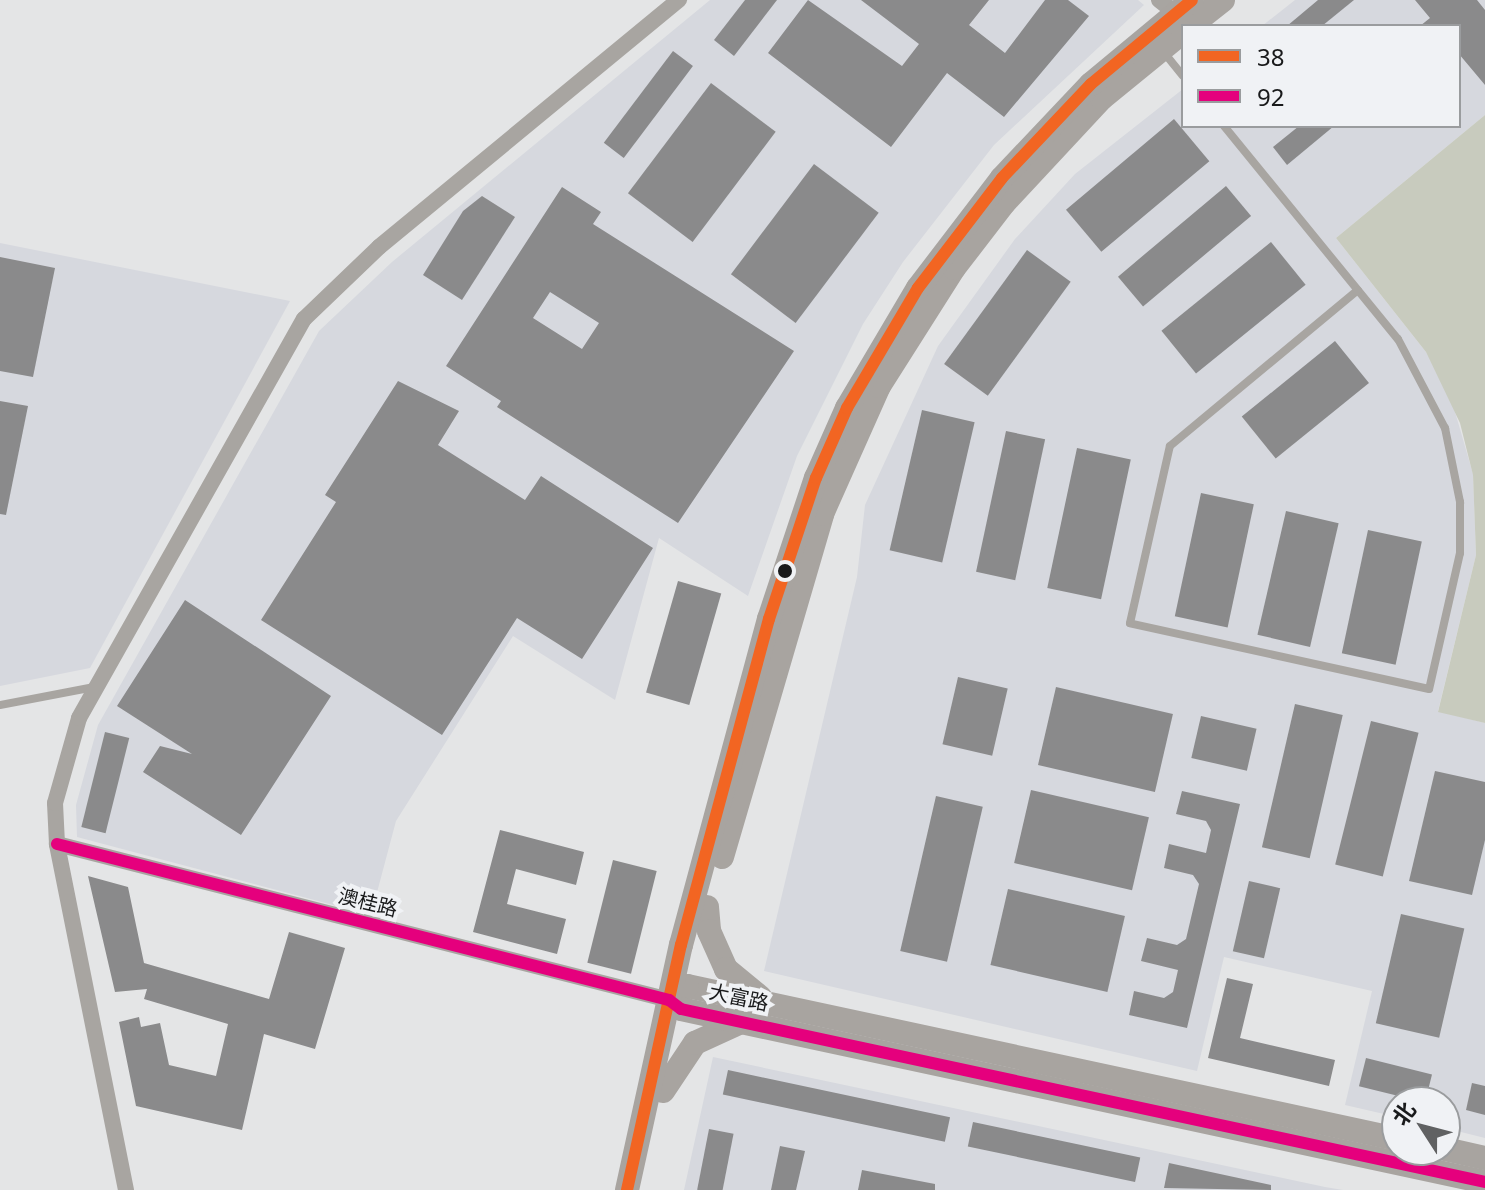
<!DOCTYPE html>
<html>
<head>
<meta charset="utf-8">
<style>
	body { margin:0 }
	#map { position:relative; width:1485px; height:1190px; overflow:hidden; background:#e4e5e6; font-family:"Noto Sans","Noto Sans SC",sans-serif }
	div>[style] { position:absolute }
	.built>* { inset:0; background:#d6d8de }
	.green>* { inset:0; background:#c8cbbe }
	.building>* { inset:0; background:#8a8a8b; transform-origin:0 0 }
	.lane>* { height:8px; margin:-4px; padding:0 4px; transform-origin:4px; border-radius:4px; background:#a8a5a1 }
	.street>* { height:16px; margin:-8px; padding:0 8px; transform-origin:8px; border-radius:8px; background:#a8a5a1 }
	.secondary>* { height:24px; margin:-12px; padding:0 12px; transform-origin:12px; border-radius:12px; background:#a8a4a0 }
	.bus-1>* { height:12px; margin:-6px; padding:0 6px; transform-origin:6px; border-radius:6px; background:#f26522 }
	.bus-2>* { height:12px; margin:-6px; padding:0 6px; transform-origin:6px; border-radius:6px; background:#e5007d }
	.dots>* { width:22px; height:22px; translate:-50% -50%; box-sizing:border-box; border:4px solid #f0f2f5; border-radius:50% }
	span { translate:-50% -50%; white-space:nowrap; text-align:center; line-height:1.15; -webkit-text-stroke:8px #f0f2f5; paint-order:stroke }
	.street-label { font-size:20px; color:#191a1b }
	.legend { position:absolute; left:1181px; top:24px; width:280px; height:104px; box-sizing:border-box; background:#f0f2f5; border:2px solid #9a9c9e; margin:0; padding:10px 14px; list-style:none; font-size:24px; color:#191a1b }
	.legend li { display:flex; align-items:center; gap:16px; height:40px }
	.legend b { width:40px; border:2px solid #9a9c9e }
	.north { position:absolute; left:1381px; top:1086px; width:80px; height:80px; box-sizing:border-box; background:#f0f2f5; border:2px solid #9a9c9e; border-radius:50%; rotate:306deg; font-size:22px; font-weight:700; line-height:32px; text-align:center; color:#191a1b }
	.north::after { content:''; display:block; margin:auto; width:28px; height:36px; background:#606162; clip-path:polygon(50% 0,100% 100%,50% 72%,0 100%) }
</style>
</head>
<body>
<div id="map">
	<div class="built">
		<i style="clip-path:polygon(710px 0,1138px 0,1144px 5px,994px 145px,903px 262px,863px 324px,797px 456px,748px 596px,659px 538px,615px 700px,513px 636px,396px 821px,371px 915px,77px 837px,76px 805px,98px 725px,319px 331px,392px 262px)"></i>
		<i style="clip-path:polygon(1295px 0,1485px 0,1485px 115px,1336px 238px,1426px 352px,1451px 398px,1473px 474px,1476px 555px,1438px 711px,1485px 723px,1485px 1138px,1445px 1128px,1445px 1102px,1397px 1102px,1397px 1117px,1345px 1105px,1372px 991px,1224px 957px,1197px 1071px,764px 971px,857px 577px,865px 505px,938px 346px,1015px 239px,1075px 174px,1183px 89px,1183px 126px,1459px 126px,1459px 26px,1262px 26px)"></i>
		<i style="clip-path:polygon(0 243px,290px 301px,90px 668px,0 686px)"></i>
		<i style="clip-path:polygon(713px 1057px,1325px 1187px,1343px 1190px,684px 1190px)"></i>
	</div>
	<div class="green">
		<i style="clip-path:polygon(1485px 115px,1485px 723px,1438px 712px,1476px 555px,1473px 475px,1460px 423px,1426px 352px,1336px 238px)"></i>
	</div>
	<div class="building">
		<i style="clip-path:polygon(745px 0,777px 0,734px 56px,714px 40px)"></i>
		<i style="clip-path:polygon(808px 0,902px 66px,919px 44px,861px 0,989px 0,969px 25px,1005px 53px,1045px 0,1068px 0,1089px 16px,1004px 117px,947px 73px,891px 147px,768px 53px)"></i>
		<i style="clip-path:polygon(1318px 0,1354px 0,1322px 26px,1287px 26px)"></i>
		<i style="clip-path:polygon(1415px 0,1477px 0,1485px 10px,1485px 85px,1459px 54px,1459px 26px,1420px 26px,1430px 18px)"></i>
		<i style="left:673px;top:51px;width:25px;height:115px;rotate:37deg"></i>
		<i style="left:711px;top:83px;width:81px;height:138px;rotate:37deg"></i>
		<i style="left:1174px;top:119px;width:55px;height:141px;rotate:50deg"></i>
		<i style="clip-path:polygon(1299px 126px,1334px 126px,1287px 165px,1273px 147px)"></i>
		<i style="left:814px;top:164px;width:81px;height:138px;rotate:37deg"></i>
		<i style="left:1226px;top:186px;width:39px;height:141px;rotate:50deg"></i>
		<i style="clip-path:polygon(evenodd,562px 187px,601px 212px,593px 224px,794px 351px,678px 523px,497px 407px,501px 401px,446px 366px,562px 187px,550px 292px,599px 323px,582px 349px,533px 318px,550px 292px)"></i>
		<i style="clip-path:polygon(482px 196px,515px 217px,462px 300px,423px 275px,463px 211px)"></i>
		<i style="left:1271px;top:242px;width:55px;height:141px;rotate:51deg"></i>
		<i style="left:1027px;top:250px;width:54px;height:141px;rotate:36deg"></i>
		<i style="clip-path:polygon(0 257px,55px 268px,33px 377px,0 371px)"></i>
		<i style="left:1335px;top:341px;width:54px;height:120px;rotate:51deg"></i>
		<i style="clip-path:polygon(398px 381px,459px 411px,438px 445px,525px 500px,541px 476px,653px 548px,582px 659px,517px 618px,442px 735px,261px 620px,336px 502px,325px 495px)"></i>
		<i style="clip-path:polygon(0 401px,28px 406px,6px 515px,0 514px)"></i>
		<i style="left:922px;top:410px;width:54px;height:144px;rotate:13deg"></i>
		<i style="left:1006px;top:431px;width:40px;height:144px;rotate:12deg"></i>
		<i style="left:1077px;top:448px;width:55px;height:143px;rotate:12deg"></i>
		<i style="left:1201px;top:493px;width:54px;height:126px;rotate:12deg"></i>
		<i style="left:1286px;top:511px;width:54px;height:127px;rotate:13deg"></i>
		<i style="left:1368px;top:530px;width:55px;height:126px;rotate:12deg"></i>
		<i style="left:678px;top:581px;width:45px;height:116px;rotate:16deg"></i>
		<i style="clip-path:polygon(185px 600px,331px 696px,241px 835px,143px 772px,160px 746px,192px 754px,117px 706px)"></i>
		<i style="left:958px;top:677px;width:51px;height:69px;rotate:13deg"></i>
		<i style="left:1056px;top:687px;width:120px;height:80px;rotate:13deg"></i>
		<i style="left:1295px;top:704px;width:49px;height:147px;rotate:13deg"></i>
		<i style="left:1201px;top:716px;width:57px;height:43px;rotate:13deg"></i>
		<i style="left:1371px;top:721px;width:49px;height:148px;rotate:14deg"></i>
		<i style="left:105px;top:732px;width:25px;height:98px;rotate:14deg"></i>
		<i style="clip-path:polygon(1435px 771px,1485px 782px,1485px 840px,1472px 895px,1409px 881px)"></i>
		<i style="left:1031px;top:790px;width:121px;height:75px;rotate:13deg"></i>
		<i style="clip-path:polygon(1182px 791px,1240px 804px,1187px 1028px,1129px 1015px,1134px 991px,1164px 998px,1173px 992px,1178px 970px,1141px 961px,1147px 938px,1177px 945px,1186px 939px,1199px 884px,1193px 875px,1164px 868px,1169px 844px,1206px 853px,1211px 830px,1206px 821px,1176px 814px)"></i>
		<i style="left:936px;top:796px;width:48px;height:159px;rotate:13deg"></i>
		<i style="clip-path:polygon(500px 830px,584px 852px,576px 885px,516px 869px,507px 904px,566px 919px,557px 954px,473px 932px)"></i>
		<i style="left:613px;top:860px;width:45px;height:106px;rotate:14deg"></i>
		<i style="clip-path:polygon(88px 876px,128px 887px,144px 963px,269px 999px,289px 932px,345px 948px,315px 1049px,264px 1034px,242px 1130px,136px 1106px,119px 1022px,139px 1017px,141px 1027px,160px 1023px,169px 1065px,216px 1076px,228px 1024px,144px 999px,147px 989px,115px 992px)"></i>
		<i style="left:1249px;top:881px;width:32px;height:72px;rotate:13deg"></i>
		<i style="left:1008px;top:889px;width:120px;height:78px;rotate:13deg"></i>
		<i style="left:1401px;top:914px;width:65px;height:112px;rotate:13deg"></i>
		<i style="clip-path:polygon(1227px 978px,1253px 984px,1240px 1038px,1335px 1060px,1329px 1086px,1208px 1058px)"></i>
		<i style="left:1366px;top:1058px;width:68px;height:29px;rotate:14deg"></i>
		<i style="left:728px;top:1070px;width:227px;height:25px;rotate:12deg"></i>
		<i style="clip-path:polygon(1472px 1083px,1485px 1086px,1485px 1115px,1466px 1110px)"></i>
		<i style="left:973px;top:1122px;width:171px;height:25px;rotate:12deg"></i>
		<i style="left:709px;top:1129px;width:25px;height:62px;rotate:11deg"></i>
		<i style="clip-path:polygon(780px 1146px,805px 1151px,796px 1190px,771px 1190px)"></i>
		<i style="clip-path:polygon(1169px 1163px,1271px 1185px,1271px 1190px,1164px 1188px)"></i>
		<i style="clip-path:polygon(862px 1170px,935px 1184px,935px 1190px,858px 1190px)"></i>
	</div>
	<div class="lane">
		<i style="left:1162px;top:50px;width:33px;rotate:51deg"></i>
		<i style="left:1224px;top:126px;width:275px;rotate:50.8deg"></i>
		<i style="left:1398px;top:339px;width:101px;rotate:62.2deg"></i>
		<i style="left:1445px;top:428px;width:76px;rotate:78.5deg"></i>
		<i style="left:1460px;top:502px;width:51px;rotate:90deg"></i>
		<i style="left:1460px;top:553px;width:139px;rotate:102.8deg"></i>
		<i style="left:1429px;top:689px;width:306px;rotate:-167.6deg"></i>
		<i style="left:1130px;top:623px;width:181px;rotate:-77.3deg"></i>
		<i style="left:1170px;top:446px;width:244px;rotate:-39.7deg"></i>
		<i style="left:0;top:705px;width:96px;rotate:-10.8deg"></i>
	</div>
	<div class="street">
		<i style="left:1159px;top:0;width:29px;rotate:38deg"></i>
		<i style="left:57px;top:844px;width:632px;rotate:14.3deg"></i>
		<i style="left:126px;top:1190px;width:353px;rotate:-101.3deg"></i>
		<i style="left:57px;top:844px;width:41px;rotate:-92.8deg"></i>
		<i style="left:55px;top:803px;width:88px;rotate:-74.2deg"></i>
		<i style="left:79px;top:718px;width:458px;rotate:-60.6deg"></i>
		<i style="left:304px;top:319px;width:104px;rotate:-43.8deg"></i>
		<i style="left:379px;top:247px;width:389px;rotate:-39.5deg"></i>
	</div>
	<div class="secondary">
		<i style="left:1190px;top:26px;width:42px;rotate:-38.2deg"></i>
		<i style="left:722px;top:857px;width:357px;rotate:-73.7deg"></i>
		<i style="left:822px;top:514px;width:140px;rotate:-66deg"></i>
		<i style="left:879px;top:386px;width:140px;rotate:-57.6deg"></i>
		<i style="left:954px;top:268px;width:82px;rotate:-52.4deg"></i>
		<i style="left:1004px;top:203px;width:144px;rotate:-47deg"></i>
		<i style="left:1102px;top:98px;width:104px;rotate:-39.2deg"></i>
		<i style="left:707px;top:907px;width:24px;rotate:85deg"></i>
		<i style="left:709px;top:931px;width:42px;rotate:65.9deg"></i>
		<i style="left:726px;top:969px;width:44px;rotate:39.5deg"></i>
		<i style="left:663px;top:1091px;width:58px;rotate:-56.3deg"></i>
		<i style="left:695px;top:1043px;width:51px;rotate:-24.5deg"></i>
		<i style="left:1397px;top:1139px;width:726px;rotate:-167.84deg"></i>
		<i style="left:687px;top:986px;width:23px;rotate:142deg"></i>
		<i style="left:669px;top:1000px;width:15px;rotate:37deg"></i>
		<i style="left:681px;top:1009px;width:822px;rotate:12.14deg"></i>
		<i style="left:1445px;top:1149px;width:41px;rotate:12.7deg"></i>
		<i style="left:627px;top:1190px;width:251px;rotate:-77.6deg"></i>
		<i style="left:681px;top:945px;width:338px;rotate:-74.9deg"></i>
		<i style="left:769px;top:619px;width:149px;rotate:-71.6deg"></i>
		<i style="left:816px;top:478px;width:77px;rotate:-66.1deg"></i>
		<i style="left:847px;top:408px;width:139px;rotate:-59.4deg"></i>
		<i style="left:918px;top:288px;width:138px;rotate:-52.6deg"></i>
		<i style="left:1002px;top:178px;width:129px;rotate:-46.6deg"></i>
		<i style="left:1091px;top:84px;width:131px;rotate:-39.7deg"></i>
	</div>
	<div class="bus-1">
		<i style="left:627px;top:1190px;width:251px;rotate:-77.6deg"></i>
		<i style="left:681px;top:945px;width:338px;rotate:-74.9deg"></i>
		<i style="left:769px;top:619px;width:149px;rotate:-71.6deg"></i>
		<i style="left:816px;top:478px;width:77px;rotate:-66.1deg"></i>
		<i style="left:847px;top:408px;width:139px;rotate:-59.4deg"></i>
		<i style="left:918px;top:288px;width:138px;rotate:-52.6deg"></i>
		<i style="left:1002px;top:178px;width:129px;rotate:-46.6deg"></i>
		<i style="left:1091px;top:84px;width:131px;rotate:-39.7deg"></i>
	</div>
	<div class="bus-2">
		<i style="left:57px;top:844px;width:632px;rotate:14.3deg"></i>
		<i style="left:669px;top:1000px;width:15px;rotate:37deg"></i>
		<i style="left:681px;top:1009px;width:822px;rotate:12.14deg"></i>
	</div>
	<div class="dots">
		<i style="left:785px;top:571px;background:#191a1b"></i>
	</div>
	<div class="street-label">
		<span style="left:368px;top:902px;rotate:14deg">澳桂路</span>
		<span style="left:739px;top:997px;rotate:12deg">大富路</span>
	</div>
	<ul class="legend">
	<li><b style="height:10px;background:#f26522"></b>38</li>
	<li><b style="height:10px;background:#e5007d"></b>92</li>
	</ul>
	<div class="north">北</div>
</div>
</body>
</html>
